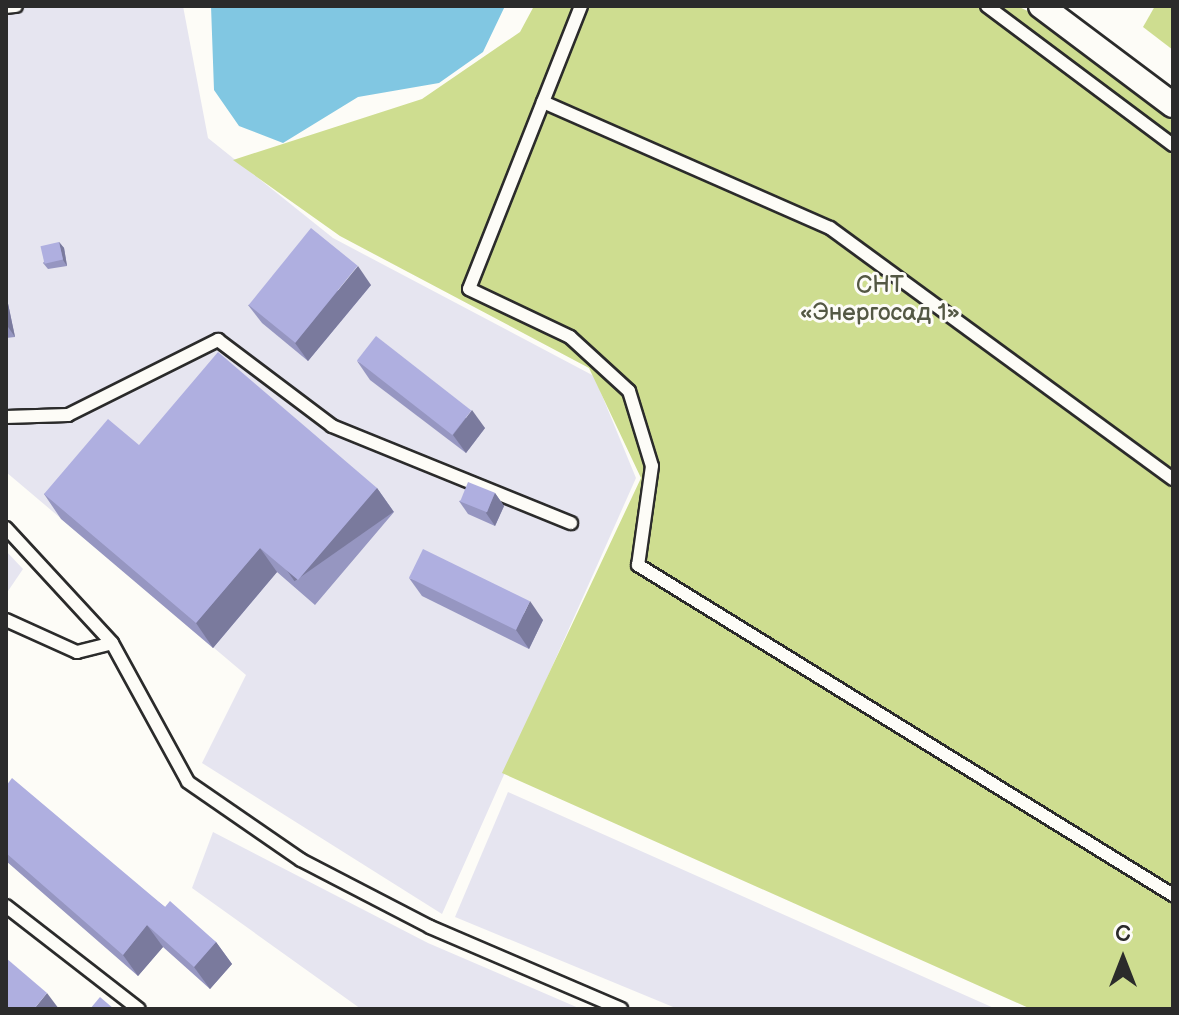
<!DOCTYPE html>
<html>
<head>
<meta charset="utf-8">
<style>
	body { margin:0 }
	#map { position:relative; width:1179px; height:1015px; overflow:hidden; background:#fdfcf7; font-family:"Balsamiq Sans",sans-serif }
	div>[style] { position:absolute }
	.built>* { inset:0; background:#e6e5f0 }
	.green>* { inset:0; background:#cedd90 }
	.water>* { inset:0; background:#81c7e2 }
	.roads { filter:drop-shadow(2px 0 #2b2b2b) drop-shadow(-2px 0 #2b2b2b) drop-shadow(0 2px #2b2b2b) drop-shadow(0 -2px #2b2b2b) }
	.service>* { height:12px; margin:-6px; padding:0 6px; transform-origin:6px; border-radius:6px; background:#fdfcf7 }
	.minor>* { height:24px; margin:-12px; padding:0 12px; transform-origin:12px; border-radius:12px; background:#fdfcf7 }
	.wall>* { inset:0; background:#9696c1 }
	.shaded-wall>* { inset:0; background:#7a7a9d; transform-origin:0 0 }
	.building>* { inset:0; background:#afafe0; transform-origin:0 0 }
	span { translate:-50% -50%; white-space:nowrap; text-align:center; line-height:1.15; -webkit-text-stroke:6px #fdfcf7; paint-order:stroke }
	.park-label { font-size:24px; color:#545844 }
	.frame { position:absolute; inset:0; border:8px solid #2b2b2b; pointer-events:none }
	.north { position:absolute; left:1083px; top:919px; width:80px; height:80px; -webkit-text-stroke:6px #fdfcf7; paint-order:stroke; rotate:0deg; font-size:22px; font-weight:700; line-height:32px; text-align:center; color:#2b2b2b }
	.north::after { content:''; display:block; margin:auto; width:28px; height:36px; background:#2b2b2b; clip-path:polygon(50% 0,100% 100%,50% 72%,0 100%) }
</style>
</head>
<body>
<div id="map">
	<div class="built">
		<i style="clip-path:polygon(6px 6px,183px 6px,208px 138px,333px 238px,594px 376px,636px 478px,442px 914px,202px 763px,246px 675px,6px 472px)"></i>
		<i style="clip-path:polygon(6px 551px,23px 569px,6px 594px)"></i>
		<i style="clip-path:polygon(508px 792px,996px 1009px,678px 1009px,455px 917px)"></i>
		<i style="clip-path:polygon(213px 832px,428px 943px,581px 1009px,361px 1009px,192px 888px)"></i>
	</div>
	<div class="green">
		<i style="clip-path:polygon(534px 6px,1017px 6px,1066px 29px,1173px 113px,1173px 1009px,1031px 1009px,502px 773px,641px 478px,589px 368px,340px 236px,233px 160px,422px 99px,520px 32px)"></i>
		<i style="clip-path:polygon(1155px 6px,1173px 6px,1173px 50px,1143px 27px)"></i>
	</div>
	<div class="water">
		<i style="clip-path:polygon(211px 6px,505px 6px,483px 52px,439px 83px,358px 97px,283px 143px,239px 126px,214px 90px)"></i>
	</div>
	<div class="roads">
		<div class="service">
			<i style="left:581px;top:6px;width:304px;rotate:111.6deg"></i>
			<i style="left:469px;top:289px;width:112px;rotate:25.4deg"></i>
			<i style="left:570px;top:337px;width:80px;rotate:42.5deg"></i>
			<i style="left:629px;top:391px;width:78px;rotate:73deg"></i>
			<i style="left:652px;top:466px;width:100px;rotate:98deg"></i>
			<i style="left:638px;top:565px;width:629px;rotate:31.67deg"></i>
			<i style="left:987px;top:6px;width:232px;rotate:36.8deg"></i>
			<i style="left:6px;top:7px;width:10px;rotate:-6deg"></i>
			<i style="left:543px;top:102px;width:313px;rotate:23.7deg"></i>
			<i style="left:830px;top:228px;width:425px;rotate:36.2deg"></i>
			<i style="left:6px;top:417px;width:62px;rotate:-1.8deg"></i>
			<i style="left:68px;top:415px;width:168px;rotate:-26.6deg"></i>
			<i style="left:218px;top:340px;width:143px;rotate:37deg"></i>
			<i style="left:332px;top:426px;width:258px;rotate:22.1deg"></i>
			<i style="left:6px;top:528px;width:156px;rotate:47.3deg"></i>
			<i style="left:112px;top:643px;width:158px;rotate:61.3deg"></i>
			<i style="left:188px;top:782px;width:137px;rotate:34.6deg"></i>
			<i style="left:301px;top:860px;width:145px;rotate:27.4deg"></i>
			<i style="left:430px;top:927px;width:208px;rotate:23.2deg"></i>
			<i style="left:6px;top:620px;width:78px;rotate:24.3deg"></i>
			<i style="left:77px;top:652px;width:36px;rotate:-14deg"></i>
			<i style="left:6px;top:906px;width:168px;rotate:37.8deg"></i>
		</div>
		<div class="minor">
			<i style="left:1041px;top:6px;width:165px;rotate:36.9deg"></i>
		</div>
	</div>
	<div class="wall">
		<i style="clip-path:polygon(59px 242px,64px 248px,67px 266px,48px 269px,43px 263px)"></i>
		<i style="clip-path:polygon(371px 285px,308px 361px,262px 323px,248px 305px)"></i>
		<i style="clip-path:polygon(6px 294px,15px 337px,6px 338px)"></i>
		<i style="clip-path:polygon(357px 361px,485px 428px,466px 453px,370px 380px)"></i>
		<i style="clip-path:polygon(139px 445px,377px 488px,394px 512px,315px 605px,277px 572px,213px 648px,61px 519px,44px 494px)"></i>
		<i style="clip-path:polygon(495px 493px,504px 506px,495px 526px,468px 514px,459px 501px)"></i>
		<i style="clip-path:polygon(409px 578px,543px 620px,529px 649px,422px 596px)"></i>
		<i style="clip-path:polygon(6px 786px,165px 907px,216px 942px,232px 964px,210px 989px,163px 947px,138px 976px,6px 861px)"></i>
	</div>
	<div class="shaded-wall">
		<i style="clip-path:polygon(59px 242px,64px 248px,67px 266px,63px 260px)"></i>
		<i style="clip-path:polygon(358px 266px,371px 285px,308px 361px,295px 343px)"></i>
		<i style="clip-path:polygon(6px 294px,15px 337px,6px 324px)"></i>
		<i style="clip-path:polygon(472px 410px,485px 428px,466px 453px,453px 435px)"></i>
		<i style="left:377px;top:488px;width:29px;height:121px;rotate:55deg"></i>
		<i style="clip-path:polygon(495px 493px,504px 506px,495px 526px,486px 513px)"></i>
		<i style="clip-path:polygon(260px 548px,277px 572px,213px 648px,196px 623px)"></i>
		<i style="clip-path:polygon(530px 601px,543px 620px,529px 649px,516px 630px)"></i>
		<i style="clip-path:polygon(147px 925px,163px 947px,138px 976px,123px 955px)"></i>
		<i style="clip-path:polygon(216px 942px,232px 964px,210px 989px,194px 967px)"></i>
		<i style="clip-path:polygon(47px 993px,59px 1009px,34px 1009px)"></i>
	</div>
	<div class="building">
		<i style="left:311px;top:228px;width:60px;height:99px;rotate:39deg"></i>
		<i style="left:59px;top:242px;width:18px;height:19px;rotate:77deg"></i>
		<i style="left:376px;top:336px;width:121px;height:31px;rotate:38deg"></i>
		<i style="clip-path:polygon(218px 352px,377px 488px,298px 580px,260px 548px,196px 623px,44px 494px,108px 419px,139px 445px)"></i>
		<i style="left:468px;top:482px;width:29px;height:21px;rotate:22deg"></i>
		<i style="left:423px;top:549px;width:119px;height:32px;rotate:26deg"></i>
		<i style="clip-path:polygon(12px 778px,165px 907px,170px 901px,216px 942px,194px 967px,147px 925px,123px 955px,6px 853px,6px 786px)"></i>
		<i style="clip-path:polygon(6px 958px,47px 993px,34px 1009px,6px 1009px)"></i>
		<i style="clip-path:polygon(100px 997px,114px 1009px,90px 1009px)"></i>
	</div>
	<div class="park-label">
		<span style="left:880px;top:299px">СНТ<br>«Энергосад 1»</span>
	</div>
	<div class="frame"></div>
	<div class="north">С</div>
</div>
</body>
</html>
